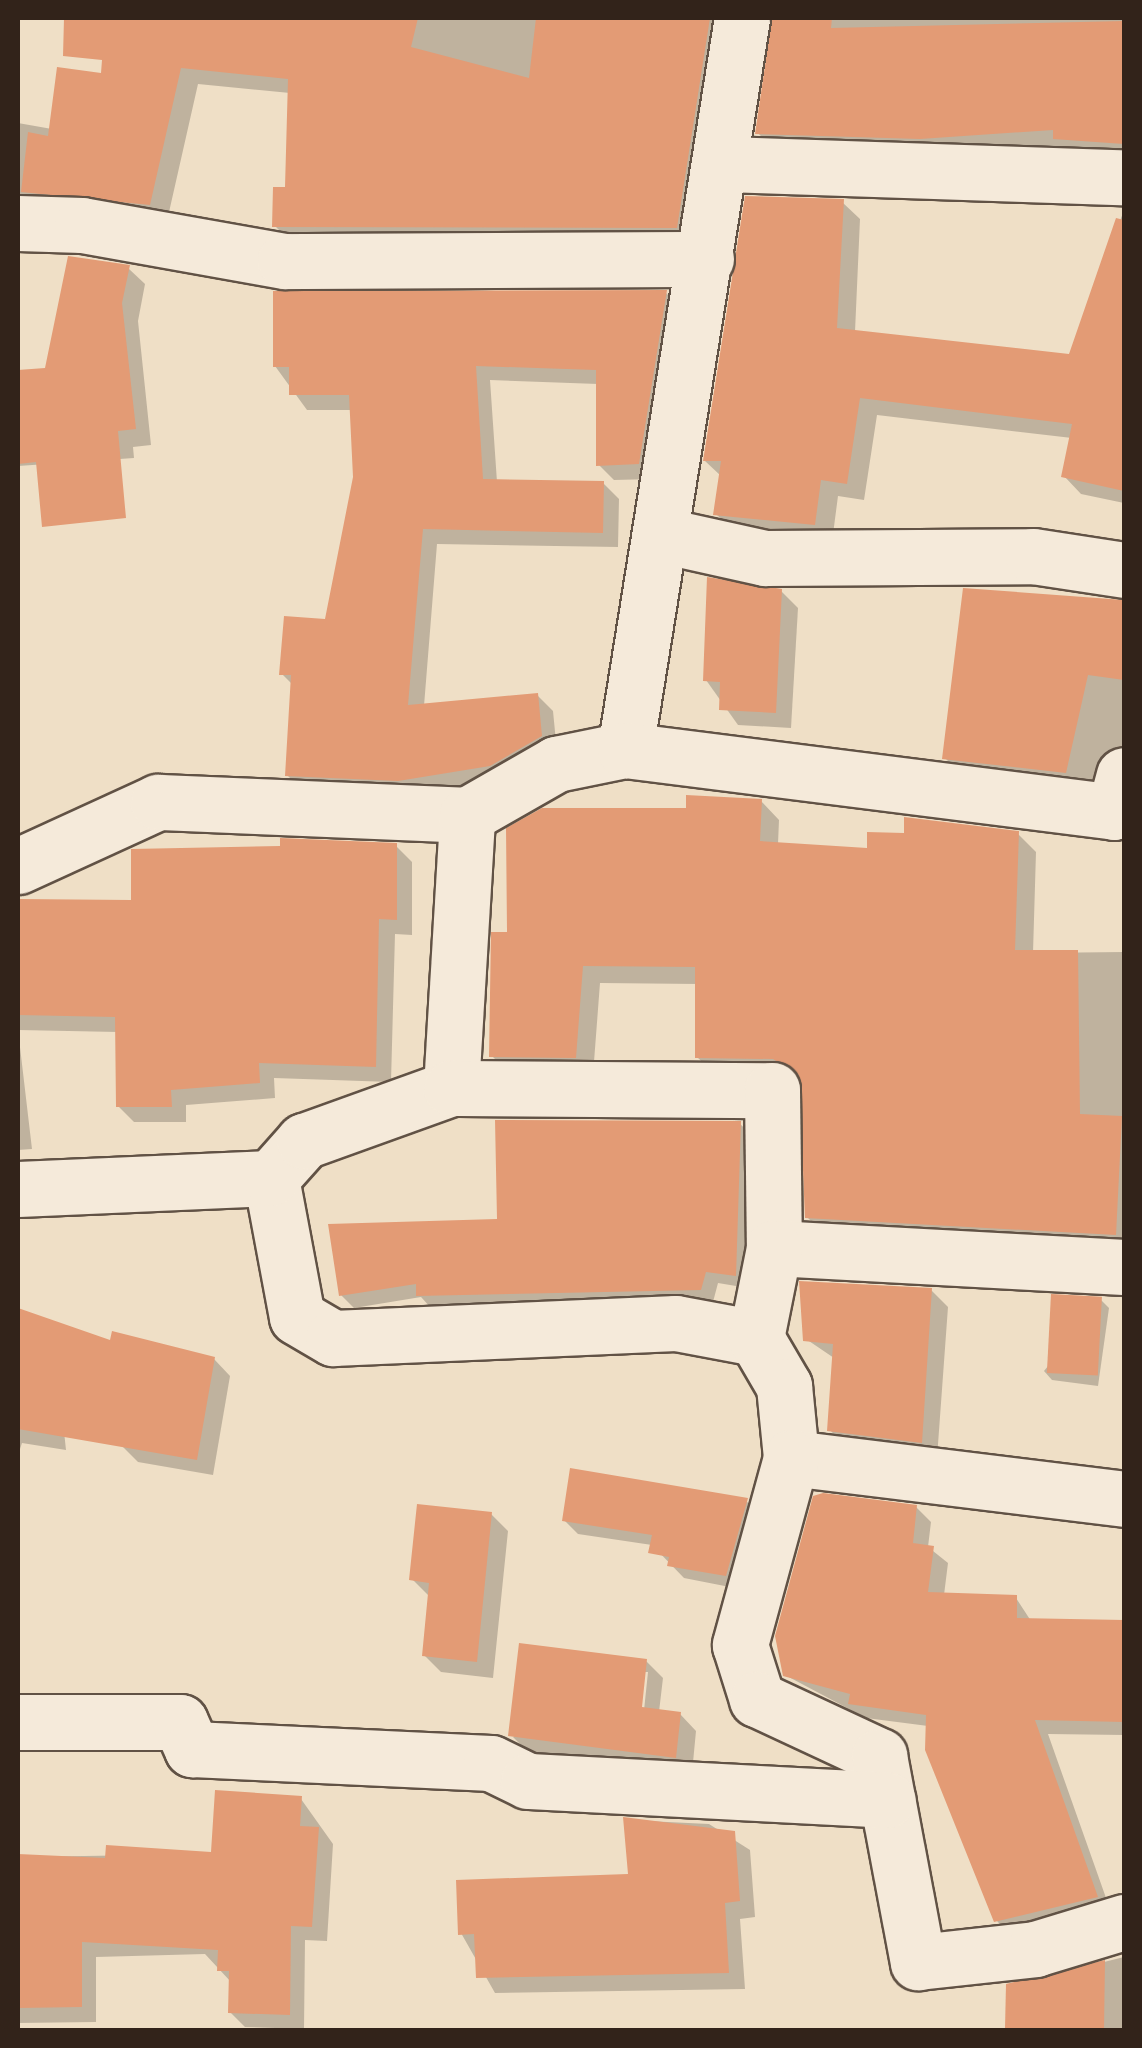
<!DOCTYPE html>
<html>
<head>
<meta charset="utf-8">
<style>
	body { margin:0 }
	#map { position:relative; width:1142px; height:2048px; overflow:hidden; background:#efdfc6; font-family:"IM FELL English",serif }
	div>[style] { position:absolute }
	.shadow>* { inset:0; background:#0003 }
	.building>* { inset:0; background:#e39b75; transform-origin:0 0 }
	.roads { filter:drop-shadow(2px 0 #615245) drop-shadow(-2px 0 #615245) drop-shadow(0 2px #615245) drop-shadow(0 -2px #615245) }
	.minor>* { height:55px; margin:-27.5px; padding:0 27.5px; transform-origin:27.5px; border-radius:27.5px; background:#f5eada }
	span { translate:-50% -50%; white-space:nowrap; text-align:center; line-height:1.15; -webkit-text-stroke:8px #f5eada; paint-order:stroke }
	.frame { position:absolute; inset:0; border:20px solid #32231a; pointer-events:none }
</style>
</head>
<body>
<div id="map">
	<div class="shadow">
		<i style="clip-path:polygon(111px 18px,737px 18px,694px 244px,292px 243px,275px 226px,287px 190px,290px 93px,198px 84px,167px 221px,18px 201px,18px 123px,52px 129px,103px 76px)"></i>
		<i style="clip-path:polygon(774px 18px,1124px 18px,1124px 160px,1064px 147px,939px 156px,775px 151px,758px 133px)"></i>
		<i style="clip-path:polygon(842px 202px,860px 219px,855px 332px,1070px 357px,1124px 210px,1124px 503px,1081px 494px,1064px 476px,1072px 438px,877px 415px,864px 500px,838px 496px,832px 542px,734px 531px,716px 514px,721px 476px,705px 461px)"></i>
		<i style="clip-path:polygon(128px 268px,145px 284px,138px 321px,151px 445px,133px 447px,134px 458px,18px 466px,18px 373px,48px 370px)"></i>
		<i style="clip-path:polygon(666px 293px,681px 308px,654px 479px,614px 480px,599px 465px,598px 384px,490px 380px,497px 482px,603px 483px,619px 499px,618px 547px,437px 544px,424px 706px,537px 695px,553px 711px,557px 752px,506px 780px,415px 795px,303px 791px,287px 775px,293px 685px,282px 674px,327px 622px,355px 477px,352px 410px,307px 410px,275px 366px)"></i>
		<i style="clip-path:polygon(781px 591px,798px 608px,791px 728px,738px 725px,706px 680px)"></i>
		<i style="clip-path:polygon(965px 591px,1124px 621px,1124px 774px,1110px 794px,963px 776px,945px 758px)"></i>
		<i style="clip-path:polygon(761px 801px,779px 820px,778px 844px,869px 851px,1018px 834px,1036px 852px,1033px 953px,1124px 952px,1124px 1252px,826px 1236px,807px 1217px,802px 1081px,716px 1075px,697px 1057px,698px 984px,600px 983px,593px 1075px,510px 1074px,492px 1056px,510px 935px,688px 810px)"></i>
		<i style="clip-path:polygon(396px 846px,412px 862px,412px 935px,395px 934px,391px 1082px,274px 1078px,275px 1098px,186px 1105px,186px 1122px,134px 1122px,118px 1106px,118px 1032px,18px 1030px,32px 1149px,18px 1150px,18px 901px,134px 903px)"></i>
		<i style="clip-path:polygon(740px 1124px,753px 1136px,748px 1288px,718px 1283px,713px 1302px,431px 1308px,421px 1297px,354px 1308px,341px 1295px)"></i>
		<i style="clip-path:polygon(931px 1290px,948px 1307px,937px 1458px,846px 1447px,830px 1430px,834px 1358px,806px 1339px)"></i>
		<i style="clip-path:polygon(1101px 1300px,1109px 1308px,1098px 1386px,1052px 1380px,1044px 1371px)"></i>
		<i style="clip-path:polygon(18px 1342px,57px 1366px,66px 1450px,22px 1443px,18px 1455px)"></i>
		<i style="clip-path:polygon(214px 1359px,230px 1376px,213px 1475px,138px 1462px,121px 1445px)"></i>
		<i style="clip-path:polygon(746px 1501px,760px 1514px,740px 1589px,684px 1578px,652px 1545px,578px 1534px,565px 1521px)"></i>
		<i style="clip-path:polygon(916px 1507px,931px 1522px,928px 1547px,948px 1563px,944px 1595px,1016px 1598px,1031px 1621px,1124px 1622px,1124px 1735px,1048px 1734px,1111px 1912px,1011px 1936px,997px 1921px,928px 1726px,866px 1718px,785px 1675px)"></i>
		<i style="clip-path:polygon(491px 1514px,508px 1531px,493px 1678px,441px 1672px,424px 1655px,429px 1596px,412px 1579px)"></i>
		<i style="clip-path:polygon(evenodd,646px 1661px,663px 1678px,659px 1712px,680px 1714px,696px 1731px,692px 1773px,529px 1753px,513px 1737px,646px 1661px,643px 1672px,648px 1672px,643px 1720px,638px 1719px,643px 1672px)"></i>
		<i style="clip-path:polygon(301px 1799px,333px 1844px,327px 1941px,305px 1940px,304px 2029px,245px 2027px,230px 2012px,231px 1982px,205px 1954px,96px 1957px,96px 2022px,18px 2023px,18px 1857px,214px 1854px)"></i>
		<i style="clip-path:polygon(626px 1820px,709px 1824px,750px 1850px,755px 1917px,740px 1919px,745px 1989px,495px 1993px,461px 1933px,630px 1876px)"></i>
		<i style="clip-path:polygon(1124px 1957px,1124px 2030px,1007px 2028px,1008px 1986px)"></i>
	</div>
	<div class="building">
		<i style="clip-path:polygon(64px 18px,418px 18px,411px 47px,529px 78px,536px 18px,710px 18px,677px 228px,272px 227px,273px 187px,285px 187px,288px 79px,181px 68px,150px 205px,21px 192px,28px 132px,48px 136px,57px 67px,101px 73px,102px 60px,63px 56px)"></i>
		<i style="clip-path:polygon(772px 18px,832px 18px,831px 28px,1124px 21px,1124px 144px,1053px 139px,1053px 130px,920px 139px,755px 134px)"></i>
		<i style="clip-path:polygon(745px 196px,844px 199px,837px 328px,1069px 354px,1116px 218px,1124px 220px,1124px 491px,1061px 477px,1072px 424px,860px 398px,847px 484px,821px 480px,815px 525px,713px 515px,721px 461px,703px 461px)"></i>
		<i style="clip-path:polygon(68px 256px,130px 265px,122px 303px,136px 429px,118px 431px,126px 518px,42px 527px,36px 462px,18px 464px,18px 370px,45px 368px)"></i>
		<i style="clip-path:polygon(667px 290px,639px 464px,596px 466px,596px 370px,476px 366px,483px 479px,604px 481px,603px 533px,423px 529px,408px 705px,538px 693px,542px 736px,490px 766px,398px 781px,285px 776px,291px 675px,279px 675px,284px 616px,325px 619px,353px 477px,349px 395px,289px 395px,289px 367px,273px 367px,273px 291px)"></i>
		<i style="clip-path:polygon(707px 577px,782px 589px,776px 713px,719px 710px,720px 682px,703px 681px)"></i>
		<i style="clip-path:polygon(963px 588px,1124px 600px,1124px 680px,1088px 675px,1066px 773px,942px 759px)"></i>
		<i style="clip-path:polygon(686px 795px,762px 799px,760px 841px,867px 848px,867px 832px,904px 833px,904px 817px,1019px 831px,1015px 950px,1078px 950px,1080px 1114px,1122px 1116px,1116px 1235px,805px 1218px,799px 1075px,773px 1059px,695px 1058px,695px 967px,583px 966px,576px 1058px,489px 1057px,491px 932px,507px 932px,506px 828px,542px 808px,686px 808px)"></i>
		<i style="clip-path:polygon(280px 838px,397px 843px,397px 920px,379px 919px,376px 1067px,259px 1063px,260px 1083px,171px 1090px,172px 1107px,116px 1107px,115px 1017px,18px 1015px,18px 899px,131px 900px,131px 849px,280px 846px)"></i>
		<i style="clip-path:polygon(495px 1120px,741px 1121px,736px 1276px,706px 1272px,701px 1290px,416px 1296px,416px 1284px,339px 1296px,328px 1224px,497px 1219px)"></i>
		<i style="clip-path:polygon(799px 1281px,932px 1288px,922px 1443px,827px 1431px,833px 1344px,803px 1341px)"></i>
		<i style="left:1051px;top:1294px;width:51px;height:79px;rotate:3deg"></i>
		<i style="clip-path:polygon(18px 1308px,110px 1340px,112px 1331px,215px 1357px,197px 1460px,18px 1429px)"></i>
		<i style="clip-path:polygon(570px 1468px,748px 1498px,726px 1576px,667px 1566px,669px 1557px,648px 1553px,652px 1535px,562px 1521px)"></i>
		<i style="clip-path:polygon(823px 1493px,917px 1505px,913px 1543px,934px 1546px,928px 1592px,1017px 1595px,1017px 1618px,1124px 1620px,1124px 1722px,1035px 1720px,1098px 1897px,994px 1922px,925px 1750px,926px 1715px,848px 1704px,850px 1694px,783px 1676px,775px 1636px,813px 1496px)"></i>
		<i style="clip-path:polygon(417px 1504px,492px 1512px,477px 1662px,422px 1656px,429px 1583px,409px 1580px)"></i>
		<i style="clip-path:polygon(519px 1643px,647px 1659px,642px 1707px,681px 1712px,676px 1758px,508px 1736px)"></i>
		<i style="clip-path:polygon(215px 1790px,302px 1796px,300px 1826px,319px 1827px,312px 1927px,291px 1926px,290px 2015px,228px 2013px,229px 1971px,217px 1971px,218px 1950px,82px 1942px,82px 2007px,18px 2008px,18px 1854px,105px 1858px,106px 1845px,211px 1852px)"></i>
		<i style="clip-path:polygon(623px 1817px,735px 1831px,740px 1901px,725px 1903px,729px 1973px,476px 1978px,474px 1934px,458px 1935px,456px 1880px,628px 1874px)"></i>
		<i style="clip-path:polygon(1105px 1960px,1104px 2030px,1005px 2029px,1006px 1984px)"></i>
	</div>
	<div class="roads">
		<div class="minor">
			<i style="left:723px;top:164px;width:401px;rotate:1.9deg"></i>
			<i style="left:18px;top:223px;width:64px;rotate:1.8deg"></i>
			<i style="left:82px;top:225px;width:206px;rotate:10.1deg"></i>
			<i style="left:285px;top:261px;width:421px;rotate:-0.3deg"></i>
			<i style="left:661px;top:535px;width:107px;rotate:12.5deg"></i>
			<i style="left:765px;top:558px;width:268px;rotate:-0.4deg"></i>
			<i style="left:1033px;top:556px;width:92px;rotate:8.7deg"></i>
			<i style="left:625px;top:750px;width:741px;rotate:-80.92deg"></i>
			<i style="left:18px;top:866px;width:154px;rotate:-24.6deg"></i>
			<i style="left:158px;top:802px;width:309px;rotate:2.4deg"></i>
			<i style="left:451px;top:1088px;width:273px;rotate:-86.6deg"></i>
			<i style="left:467px;top:815px;width:103px;rotate:-29.8deg"></i>
			<i style="left:556px;top:764px;width:70px;rotate:-11.5deg"></i>
			<i style="left:625px;top:750px;width:493px;rotate:7.2deg"></i>
			<i style="left:1114px;top:812px;width:38px;rotate:-75deg"></i>
			<i style="left:271px;top:1178px;width:141px;rotate:79.4deg"></i>
			<i style="left:297px;top:1317px;width:42px;rotate:30.3deg"></i>
			<i style="left:333px;top:1338px;width:343px;rotate:-2.5deg"></i>
			<i style="left:676px;top:1323px;width:81px;rotate:10.6deg"></i>
			<i style="left:18px;top:1189px;width:253px;rotate:-2.5deg"></i>
			<i style="left:271px;top:1178px;width:50px;rotate:-48.3deg"></i>
			<i style="left:304px;top:1141px;width:156px;rotate:-19.8deg"></i>
			<i style="left:451px;top:1088px;width:321px;rotate:0.4deg"></i>
			<i style="left:772px;top:1090px;width:158px;rotate:89.3deg"></i>
			<i style="left:774px;top:1248px;width:351px;rotate:3.1deg"></i>
			<i style="left:774px;top:1248px;width:92px;rotate:101.3deg"></i>
			<i style="left:756px;top:1338px;width:56px;rotate:59.7deg"></i>
			<i style="left:784px;top:1386px;width:72px;rotate:84.4deg"></i>
			<i style="left:791px;top:1458px;width:336px;rotate:7deg"></i>
			<i style="left:791px;top:1458px;width:194px;rotate:105.3deg"></i>
			<i style="left:740px;top:1645px;width:57px;rotate:72.5deg"></i>
			<i style="left:757px;top:1699px;width:135px;rotate:25deg"></i>
			<i style="left:879px;top:1756px;width:210px;rotate:79.3deg"></i>
			<i style="left:918px;top:1962px;width:118px;rotate:-6.3deg"></i>
			<i style="left:1035px;top:1949px;width:93px;rotate:-16.9deg"></i>
			<i style="left:18px;top:1722px;width:162px"></i>
			<i style="left:180px;top:1722px;width:30px;rotate:66deg"></i>
			<i style="left:192px;top:1749px;width:299px;rotate:2.7deg"></i>
			<i style="left:491px;top:1763px;width:41px;rotate:25.9deg"></i>
			<i style="left:528px;top:1781px;width:360px;rotate:3deg"></i>
		</div>
	</div>
	<div class="frame"></div>
</div>
</body>
</html>
